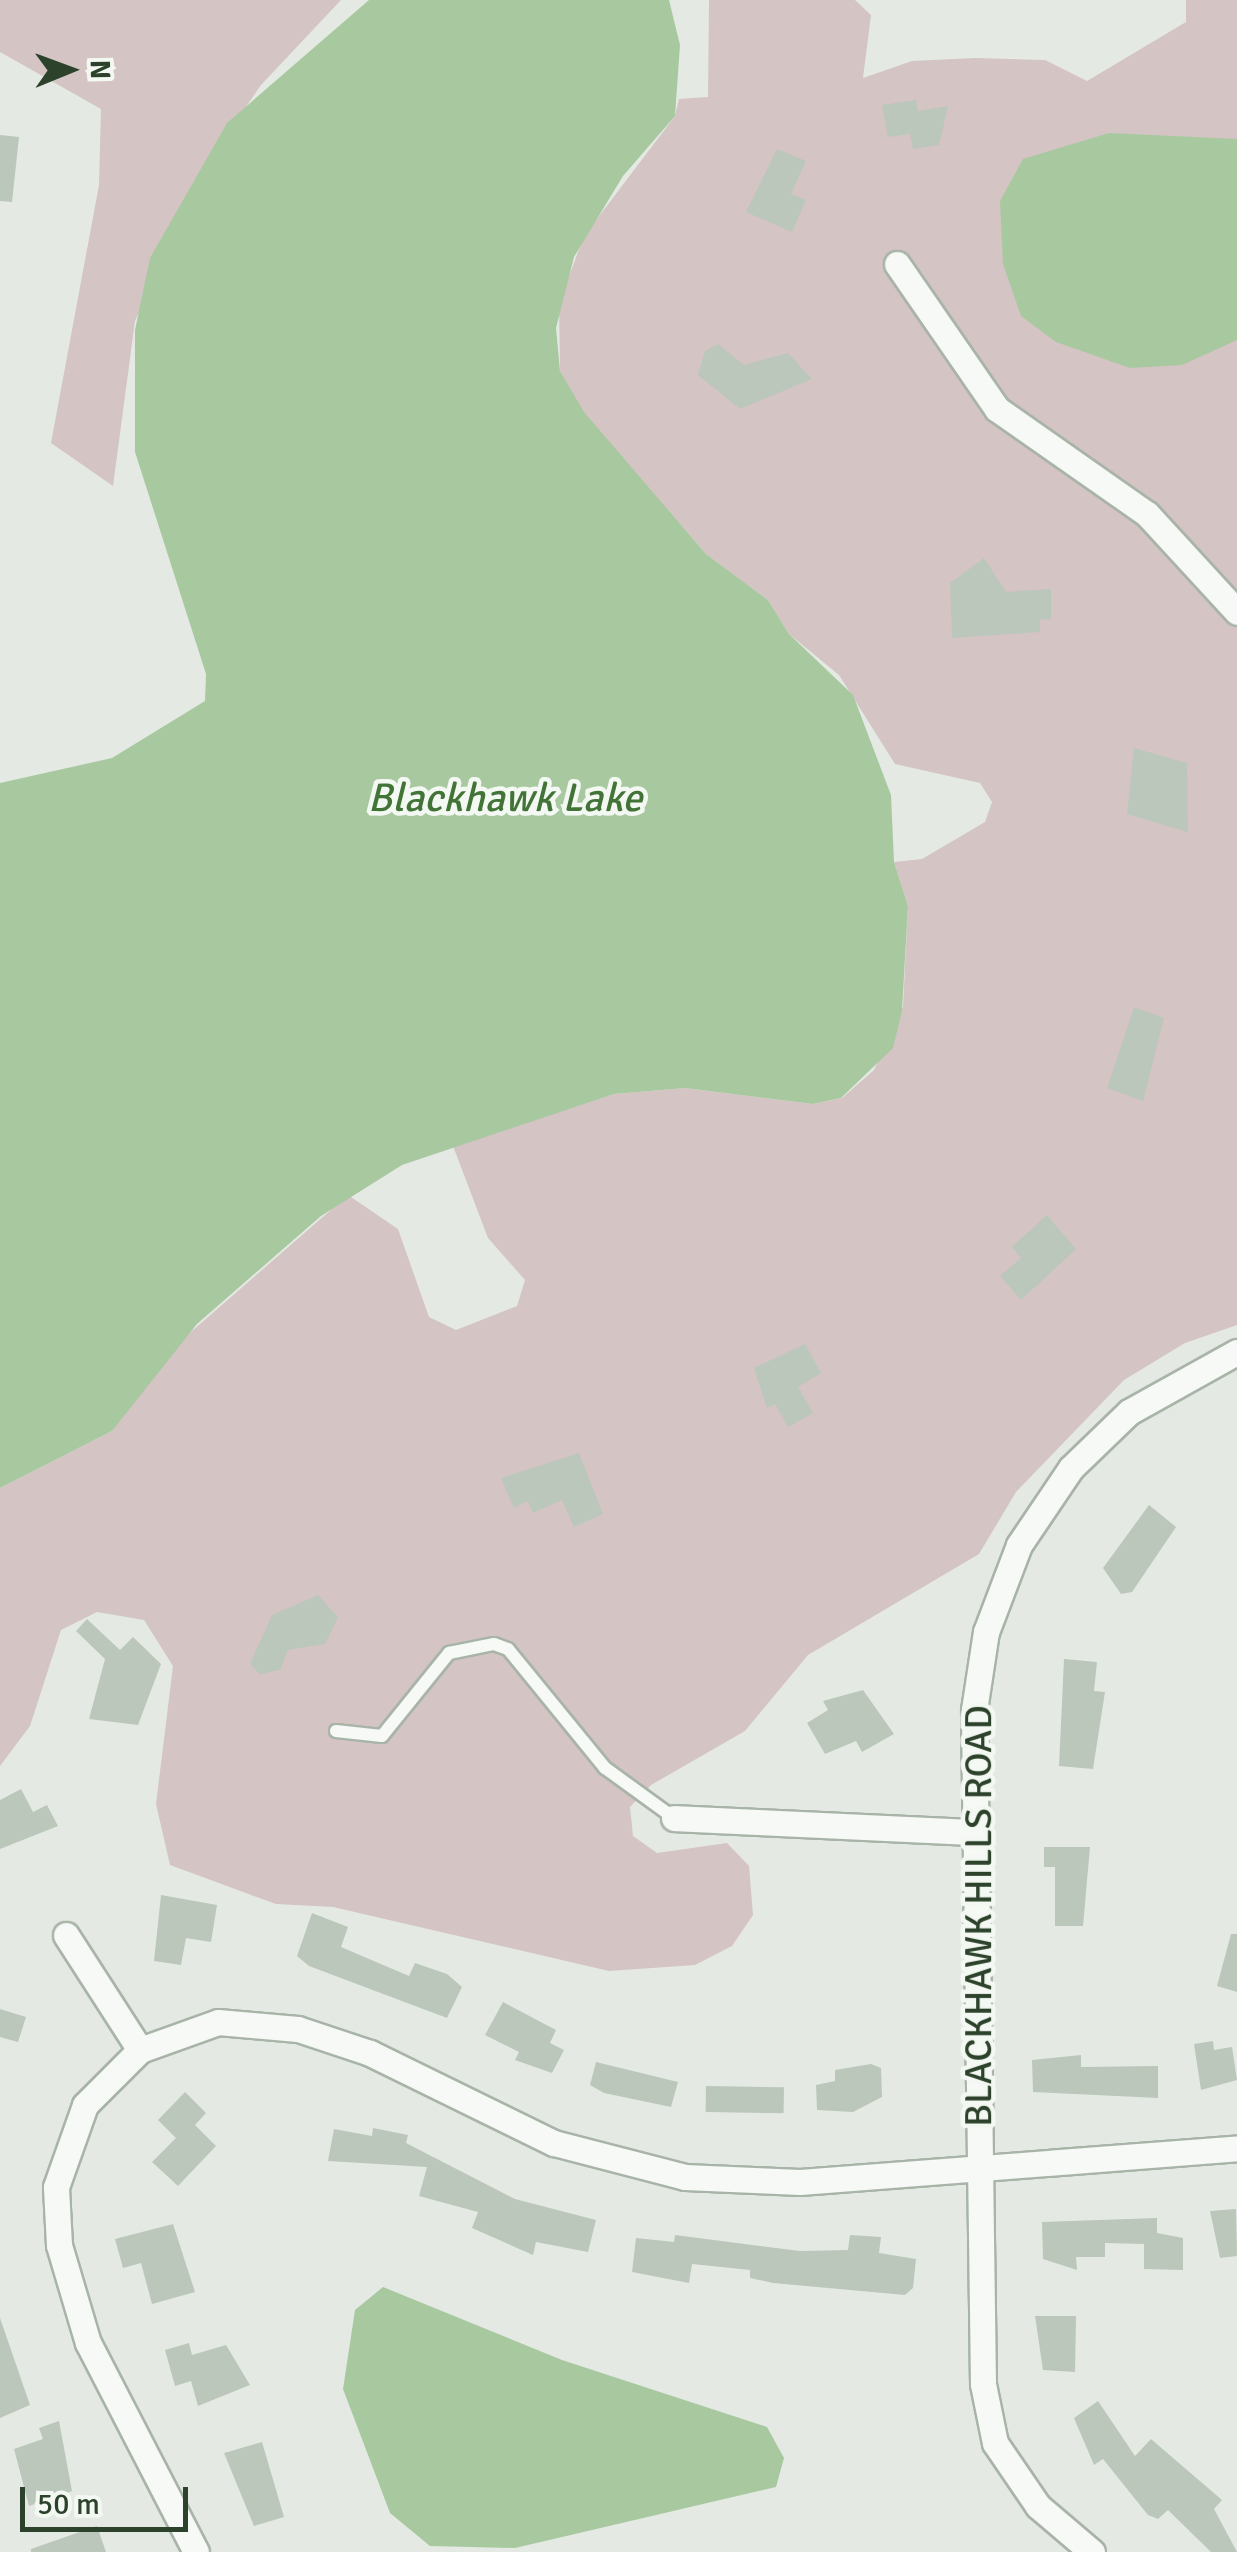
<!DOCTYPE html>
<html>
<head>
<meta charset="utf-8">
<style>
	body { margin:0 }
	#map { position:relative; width:1237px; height:2552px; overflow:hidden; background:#e4eae3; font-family:Signika,sans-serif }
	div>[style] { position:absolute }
	.green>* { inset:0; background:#d4c4c4 }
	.water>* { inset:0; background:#a8c8a0 }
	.building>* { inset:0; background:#bbc7ba; transform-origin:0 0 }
	.roads { filter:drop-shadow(2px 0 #a9b4a8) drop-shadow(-2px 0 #a9b4a8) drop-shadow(0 2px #a9b4a8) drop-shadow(0 -2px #a9b4a8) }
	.lane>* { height:12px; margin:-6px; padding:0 6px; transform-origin:6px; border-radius:6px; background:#f6f9f5 }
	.street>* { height:25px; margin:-12.5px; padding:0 12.5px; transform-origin:12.5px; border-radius:12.5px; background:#f6f9f5 }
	span { translate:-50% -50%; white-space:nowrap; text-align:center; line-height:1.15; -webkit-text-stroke:9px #f3f8f2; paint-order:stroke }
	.street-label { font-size:38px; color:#2d422b }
	.water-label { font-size:40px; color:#427437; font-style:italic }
	.north { position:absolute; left:20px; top:20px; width:100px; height:100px; -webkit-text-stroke:8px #f3f8f2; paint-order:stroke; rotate:89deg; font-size:28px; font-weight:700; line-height:40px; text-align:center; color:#2d422b }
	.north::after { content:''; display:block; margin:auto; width:35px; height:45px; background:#2d422b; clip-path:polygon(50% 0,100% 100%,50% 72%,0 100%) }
	.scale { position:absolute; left:20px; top:2487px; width:168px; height:45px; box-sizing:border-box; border:5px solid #2d422b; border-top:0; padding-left:12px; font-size:30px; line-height:35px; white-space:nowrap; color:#2d422b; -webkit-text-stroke:8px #f3f8f2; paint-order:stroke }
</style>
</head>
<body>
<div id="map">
	<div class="green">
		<i style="clip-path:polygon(0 0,341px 0,261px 85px,206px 165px,135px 321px,113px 486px,51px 443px,99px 185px,101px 109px,0 52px)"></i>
		<i style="clip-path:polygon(709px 0,855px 0,871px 15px,863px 78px,912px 61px,975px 58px,1045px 60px,1087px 81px,1186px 22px,1186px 0,1237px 0,1237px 1325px,1185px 1343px,1124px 1380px,1016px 1492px,979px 1554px,808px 1655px,745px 1731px,651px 1785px,630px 1807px,633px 1836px,657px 1853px,727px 1843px,749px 1866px,753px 1915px,732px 1946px,695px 1965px,609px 1971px,333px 1907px,276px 1904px,170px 1865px,156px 1804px,173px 1666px,144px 1620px,97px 1612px,61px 1630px,30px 1726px,0 1766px,0 1488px,112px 1431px,169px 1351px,348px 1195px,398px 1229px,429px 1317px,456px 1330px,517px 1306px,525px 1280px,488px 1238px,453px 1146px,614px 1094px,685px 1088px,813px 1104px,842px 1098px,874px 1070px,903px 1007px,908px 906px,894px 862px,922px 859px,985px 822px,992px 802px,980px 783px,895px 764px,839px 675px,789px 634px,768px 600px,706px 554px,583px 412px,560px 371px,559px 303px,584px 236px,675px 116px,679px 99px,708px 97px)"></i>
	</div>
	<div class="water">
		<i style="clip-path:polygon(369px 0,669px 0,680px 45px,675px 116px,623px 176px,574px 257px,556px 328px,560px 371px,584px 412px,706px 554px,768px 600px,789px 634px,853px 695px,891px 795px,894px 862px,908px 906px,902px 1011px,893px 1048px,841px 1098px,813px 1104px,685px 1088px,614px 1094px,402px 1165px,321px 1216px,197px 1324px,112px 1431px,0 1488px,0 783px,112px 758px,205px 701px,206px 674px,135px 452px,135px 330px,150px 258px,227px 123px)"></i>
		<i style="clip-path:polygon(1109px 133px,1237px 139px,1237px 340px,1182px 365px,1130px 368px,1056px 342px,1021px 316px,1003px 264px,1000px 201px,1023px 159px)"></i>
		<i style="clip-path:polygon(383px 2287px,562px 2360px,767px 2427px,784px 2458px,776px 2487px,515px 2548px,430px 2546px,390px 2513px,343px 2389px,355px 2310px)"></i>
	</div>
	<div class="building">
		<i style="clip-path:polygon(916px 100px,918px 111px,948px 106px,939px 145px,913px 149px,910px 134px,888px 137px,882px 105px)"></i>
		<i style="clip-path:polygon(0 135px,19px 137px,12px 202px,0 201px)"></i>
		<i style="clip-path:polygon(777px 149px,806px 161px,791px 194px,806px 200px,792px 232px,746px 212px)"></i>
		<i style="clip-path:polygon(718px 344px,744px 365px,788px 353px,812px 379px,740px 409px,698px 375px,705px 351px)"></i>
		<i style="clip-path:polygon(984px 558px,1006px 592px,1051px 589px,1051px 619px,1040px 620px,1040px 632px,952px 638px,950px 583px)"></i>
		<i style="clip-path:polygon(1134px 748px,1187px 763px,1188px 832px,1127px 814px)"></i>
		<i style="clip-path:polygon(1134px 1007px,1164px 1018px,1143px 1101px,1107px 1088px)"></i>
		<i style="clip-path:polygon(1047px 1215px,1076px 1249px,1021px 1300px,1000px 1276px,1021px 1258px,1012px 1247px)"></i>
		<i style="clip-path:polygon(805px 1344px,821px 1373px,798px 1387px,813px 1413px,788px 1427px,775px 1404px,767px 1408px,754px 1368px)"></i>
		<i style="clip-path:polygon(579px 1453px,603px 1514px,574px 1527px,562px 1500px,533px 1513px,528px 1501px,514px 1508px,501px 1478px)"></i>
		<i style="clip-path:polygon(1149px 1505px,1176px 1527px,1132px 1592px,1121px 1594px,1103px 1568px)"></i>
		<i style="clip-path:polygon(318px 1595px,338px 1617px,325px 1644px,288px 1650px,280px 1670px,260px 1674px,250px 1664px,272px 1615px)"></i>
		<i style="clip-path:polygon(87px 1619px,120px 1650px,133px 1637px,161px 1664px,138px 1725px,89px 1719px,105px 1659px,76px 1631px)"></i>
		<i style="clip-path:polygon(1064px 1659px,1097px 1662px,1094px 1691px,1105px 1692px,1093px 1769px,1059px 1766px)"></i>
		<i style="clip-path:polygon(863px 1690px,894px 1734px,862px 1752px,856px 1741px,825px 1754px,807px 1723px,828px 1710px,823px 1701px)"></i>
		<i style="clip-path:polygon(21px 1789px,33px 1812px,47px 1805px,58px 1826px,0 1849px,0 1800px)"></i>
		<i style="clip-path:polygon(1044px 1847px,1090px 1847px,1083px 1926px,1055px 1926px,1055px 1867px,1044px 1867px)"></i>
		<i style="clip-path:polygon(161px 1895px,217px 1905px,211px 1942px,186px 1938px,181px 1965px,154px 1961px)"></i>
		<i style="clip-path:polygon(312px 1913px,348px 1927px,341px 1947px,409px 1976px,415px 1963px,447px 1974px,462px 1987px,447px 2018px,309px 1966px,297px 1956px)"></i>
		<i style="clip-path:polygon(1231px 1934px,1237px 1934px,1237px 1992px,1217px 1986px)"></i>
		<i style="clip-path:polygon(503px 2002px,556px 2030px,550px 2043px,564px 2050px,552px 2073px,515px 2060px,519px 2052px,485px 2035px)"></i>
		<i style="clip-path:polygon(0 2009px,26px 2017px,18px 2042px,0 2037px)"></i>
		<i style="clip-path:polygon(1213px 2041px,1214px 2050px,1232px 2047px,1237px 2080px,1201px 2090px,1194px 2044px)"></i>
		<i style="clip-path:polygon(1081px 2055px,1081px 2067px,1158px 2066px,1158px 2098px,1033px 2092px,1032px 2060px)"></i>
		<i style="clip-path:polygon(596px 2062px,678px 2082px,671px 2107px,604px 2093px,590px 2085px)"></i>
		<i style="clip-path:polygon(871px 2064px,881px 2068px,882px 2097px,853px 2112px,817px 2110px,816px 2085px,835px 2081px,835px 2070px)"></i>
		<i style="left:706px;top:2086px;width:78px;height:26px;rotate:1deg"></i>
		<i style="clip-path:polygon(185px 2092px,206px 2113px,195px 2125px,216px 2146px,178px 2186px,152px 2162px,176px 2138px,158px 2120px)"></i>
		<i style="clip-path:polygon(373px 2128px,408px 2135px,406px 2143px,515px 2199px,596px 2220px,588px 2252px,536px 2242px,533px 2255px,472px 2228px,478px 2212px,419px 2196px,427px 2167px,328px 2161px,334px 2129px,372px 2136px)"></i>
		<i style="clip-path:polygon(1236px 2209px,1237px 2256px,1220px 2258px,1210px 2211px)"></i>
		<i style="clip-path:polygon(1157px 2218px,1157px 2233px,1183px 2238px,1183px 2270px,1144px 2269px,1144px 2244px,1105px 2243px,1105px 2257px,1076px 2257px,1077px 2270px,1043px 2259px,1042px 2222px)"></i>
		<i style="clip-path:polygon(173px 2224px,195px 2292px,152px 2304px,141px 2263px,123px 2268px,115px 2239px)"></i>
		<i style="clip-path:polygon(675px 2235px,800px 2251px,848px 2250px,850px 2235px,881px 2237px,879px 2253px,916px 2259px,913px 2288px,905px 2295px,773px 2283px,750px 2278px,750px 2270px,692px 2264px,689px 2283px,632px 2272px,636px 2238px,674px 2242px)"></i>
		<i style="clip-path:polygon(1035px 2316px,1076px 2316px,1075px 2372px,1043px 2370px)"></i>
		<i style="clip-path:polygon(0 2318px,30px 2405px,0 2418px)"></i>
		<i style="clip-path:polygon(189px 2343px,192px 2355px,226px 2345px,250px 2385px,198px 2406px,191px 2381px,175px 2386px,165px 2350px)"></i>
		<i style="clip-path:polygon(1098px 2401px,1135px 2456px,1151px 2439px,1222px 2500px,1214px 2509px,1237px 2552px,1211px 2552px,1168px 2510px,1158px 2519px,1148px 2515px,1103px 2459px,1094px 2465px,1074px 2418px)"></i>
		<i style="clip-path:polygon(59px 2421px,72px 2491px,29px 2506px,14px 2449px,43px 2439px,39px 2428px)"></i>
		<i style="clip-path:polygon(262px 2442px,284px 2517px,254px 2526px,224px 2453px)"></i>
		<i style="clip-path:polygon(97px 2526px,106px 2552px,31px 2552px,31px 2549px)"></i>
	</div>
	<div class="roads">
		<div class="lane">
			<i style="left:336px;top:1731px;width:46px;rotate:6.2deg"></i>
			<i style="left:382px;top:1736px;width:107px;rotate:-51.1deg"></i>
			<i style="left:449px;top:1653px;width:46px;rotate:-11.3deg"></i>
			<i style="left:494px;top:1644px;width:15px;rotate:20deg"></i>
			<i style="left:508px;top:1649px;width:154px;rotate:50.8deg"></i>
			<i style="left:605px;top:1768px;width:85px;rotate:35.9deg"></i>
		</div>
		<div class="street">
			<i style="left:897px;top:264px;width:176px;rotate:55.4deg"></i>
			<i style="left:997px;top:409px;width:183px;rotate:35deg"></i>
			<i style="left:1147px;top:514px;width:133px;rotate:47.4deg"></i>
			<i style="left:674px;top:1818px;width:301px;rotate:2.7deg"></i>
			<i style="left:66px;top:1935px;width:137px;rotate:57.2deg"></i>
			<i style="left:196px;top:2552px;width:235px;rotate:-117.3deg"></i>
			<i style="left:88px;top:2343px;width:102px;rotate:-106.5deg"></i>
			<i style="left:59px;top:2245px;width:58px;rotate:-93deg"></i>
			<i style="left:56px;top:2187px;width:87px;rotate:-70.5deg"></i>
			<i style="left:85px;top:2105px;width:78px;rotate:-45deg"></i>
			<i style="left:140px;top:2050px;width:83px;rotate:-19.7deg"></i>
			<i style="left:218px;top:2022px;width:80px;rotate:5deg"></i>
			<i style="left:298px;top:2029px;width:76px;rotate:18.4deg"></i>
			<i style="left:370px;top:2053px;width:205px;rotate:26.1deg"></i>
			<i style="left:554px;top:2143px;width:135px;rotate:14.5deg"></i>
			<i style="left:685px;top:2177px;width:115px;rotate:2.5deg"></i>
			<i style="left:800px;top:2182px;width:438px;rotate:-4.4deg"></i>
			<i style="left:1092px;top:2552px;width:71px;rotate:-139.6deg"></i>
			<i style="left:1038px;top:2506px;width:76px;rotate:-124.3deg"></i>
			<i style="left:995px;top:2443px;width:60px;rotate:-101.5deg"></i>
			<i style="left:983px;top:2384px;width:674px;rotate:-90.77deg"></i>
			<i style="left:974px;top:1710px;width:79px;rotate:-81.3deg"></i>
			<i style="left:986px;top:1632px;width:93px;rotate:-69.2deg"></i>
			<i style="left:1019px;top:1545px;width:93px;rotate:-56deg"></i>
			<i style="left:1071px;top:1468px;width:81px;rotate:-44deg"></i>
			<i style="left:1129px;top:1412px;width:124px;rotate:-29.1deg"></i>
		</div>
	</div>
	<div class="street-label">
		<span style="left:979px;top:1916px;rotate:-90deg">BLACKHAWK HILLS ROAD</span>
	</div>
	<div class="water-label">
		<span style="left:505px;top:798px">Blackhawk Lake</span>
	</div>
	<div class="north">N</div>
	<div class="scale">50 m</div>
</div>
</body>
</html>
